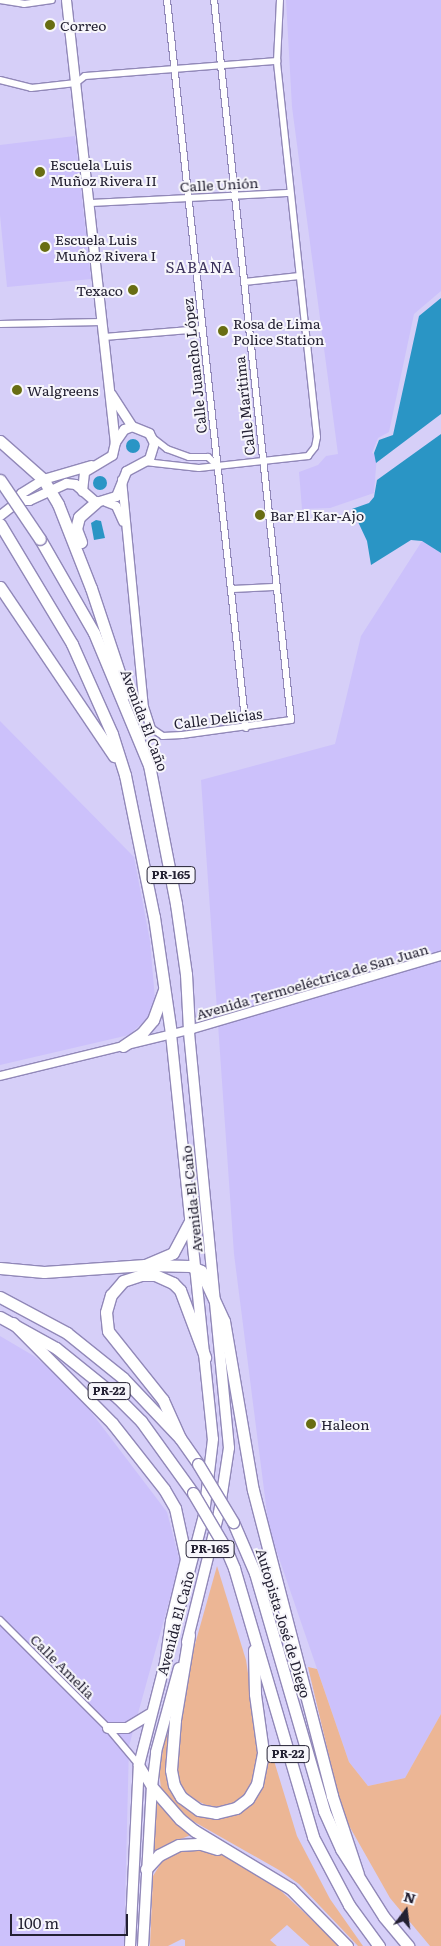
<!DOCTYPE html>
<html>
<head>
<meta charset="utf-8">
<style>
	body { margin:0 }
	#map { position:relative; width:441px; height:1946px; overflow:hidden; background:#d6cff8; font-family:Literata,serif }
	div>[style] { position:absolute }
	.built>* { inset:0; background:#ccc1fb }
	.green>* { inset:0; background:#ecb695 }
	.water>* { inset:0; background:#2a95c5 }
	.round { border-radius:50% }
	.roads { filter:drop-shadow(1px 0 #9188b8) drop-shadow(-1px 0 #9188b8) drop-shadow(0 1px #9188b8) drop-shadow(0 -1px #9188b8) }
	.minor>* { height:6px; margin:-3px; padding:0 3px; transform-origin:3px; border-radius:3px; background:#fff }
	.tertiary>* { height:8px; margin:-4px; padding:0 4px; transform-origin:4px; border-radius:4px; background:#fff }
	.secondary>* { height:9px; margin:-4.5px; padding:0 4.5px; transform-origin:4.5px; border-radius:4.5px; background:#fff }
	.primary>* { height:10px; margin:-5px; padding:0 5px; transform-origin:5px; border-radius:5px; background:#fff }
	.trunk>* { height:10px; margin:-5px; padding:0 5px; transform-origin:5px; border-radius:5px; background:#fff }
	.motorway>* { height:11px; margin:-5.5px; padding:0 5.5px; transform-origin:5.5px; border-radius:5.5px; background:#fff }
	.bridges { filter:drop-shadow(1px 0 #9188b8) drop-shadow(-1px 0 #9188b8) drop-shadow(0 1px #9188b8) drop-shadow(0 -1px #9188b8) }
	.motorway-bridge>* { height:11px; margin:-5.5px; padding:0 5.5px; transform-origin:5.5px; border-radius:5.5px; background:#fff }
	.dots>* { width:14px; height:14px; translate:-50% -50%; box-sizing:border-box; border:2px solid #f7f6fb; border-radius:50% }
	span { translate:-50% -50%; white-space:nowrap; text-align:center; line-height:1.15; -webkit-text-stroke:4px #f7f6fb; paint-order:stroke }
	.shield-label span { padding:1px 4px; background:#f7f6fb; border:1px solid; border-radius:4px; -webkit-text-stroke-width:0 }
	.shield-label { font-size:12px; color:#232032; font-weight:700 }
	.poi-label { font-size:14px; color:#232032 }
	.left { translate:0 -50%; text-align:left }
	.right { translate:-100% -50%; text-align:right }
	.street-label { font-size:14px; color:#232032 }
	.neighbourhood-label { font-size:15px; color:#3e345e; letter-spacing:1px }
	.north { position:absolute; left:381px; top:1886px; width:50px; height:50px; -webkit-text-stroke:4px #f7f6fb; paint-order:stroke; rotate:15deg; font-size:14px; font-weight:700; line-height:20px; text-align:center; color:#232032 }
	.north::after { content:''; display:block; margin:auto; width:18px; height:22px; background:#232032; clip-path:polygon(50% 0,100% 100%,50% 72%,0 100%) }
	.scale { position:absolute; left:10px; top:1914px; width:118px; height:22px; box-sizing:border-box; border:2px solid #232032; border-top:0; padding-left:6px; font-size:15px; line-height:18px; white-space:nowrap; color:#232032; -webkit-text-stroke:4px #f7f6fb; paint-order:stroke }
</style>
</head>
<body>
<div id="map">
	<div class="built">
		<i style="clip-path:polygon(286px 0,441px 0,441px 291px,414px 314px,389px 432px,378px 438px,372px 453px,377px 455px,374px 493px,330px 508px,302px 509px,299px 472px,318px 465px,326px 456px,338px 454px,292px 107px)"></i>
		<i style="clip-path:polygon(75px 136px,91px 279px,7px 287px,0 215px,0 145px)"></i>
		<i style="clip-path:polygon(422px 541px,441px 553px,441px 1714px,405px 1778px,368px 1786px,349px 1762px,269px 1529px,234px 1254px,201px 780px,335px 744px,361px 636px)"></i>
		<i style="clip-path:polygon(0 721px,134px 857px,150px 941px,155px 999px,150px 1016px,129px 1035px,0 1065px)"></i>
		<i style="clip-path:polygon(0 1336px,34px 1356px,72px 1387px,167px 1512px,180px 1562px,129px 1746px,124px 1946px,0 1946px)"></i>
	</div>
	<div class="green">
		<i style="clip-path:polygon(217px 1566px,246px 1660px,259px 1747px,257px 1774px,247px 1794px,230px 1805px,219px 1807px,206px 1805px,187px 1796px,174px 1771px,183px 1687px)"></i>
		<i style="clip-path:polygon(308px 1667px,317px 1669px,349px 1762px,368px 1786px,405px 1778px,441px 1714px,441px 1946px,430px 1946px,390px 1898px,343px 1815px)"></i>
		<i style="clip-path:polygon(166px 1734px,170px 1735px,169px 1783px,217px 1816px,260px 1788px,267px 1769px,268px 1741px,297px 1836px,330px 1899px,363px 1946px,358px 1946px,299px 1884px,279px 1870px,184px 1816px,161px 1788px,159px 1772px)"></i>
		<i style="clip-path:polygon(156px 1801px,191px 1835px,168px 1844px,151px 1857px)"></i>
		<i style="clip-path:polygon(184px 1846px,218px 1851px,265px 1876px,340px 1946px,310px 1946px,287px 1925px,270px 1940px,277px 1946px,185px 1946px,185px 1940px,182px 1939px,168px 1946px,150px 1946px,153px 1876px,166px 1855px)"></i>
	</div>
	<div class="water">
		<i style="clip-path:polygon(441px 298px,441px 414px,376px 463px,374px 453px,379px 440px,393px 435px,419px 316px)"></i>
		<i style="clip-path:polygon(441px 434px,441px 553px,422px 541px,411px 540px,371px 565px,367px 541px,352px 509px,369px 503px,374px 497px,377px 480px)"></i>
		<i class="round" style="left:126px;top:439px;width:14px;height:14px"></i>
		<i class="round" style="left:93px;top:476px;width:14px;height:14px"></i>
		<i style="clip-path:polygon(96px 520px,101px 521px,105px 538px,94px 540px,91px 523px)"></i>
	</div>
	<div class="roads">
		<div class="minor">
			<i style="left:0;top:0;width:24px;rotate:9deg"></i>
			<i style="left:24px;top:4px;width:28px;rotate:-8deg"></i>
			<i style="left:167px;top:0;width:732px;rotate:83.81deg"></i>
			<i style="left:0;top:80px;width:32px;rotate:14deg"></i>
			<i style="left:31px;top:88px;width:45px;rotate:-6.3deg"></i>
			<i style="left:76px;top:83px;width:11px;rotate:-38deg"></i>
			<i style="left:85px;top:76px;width:193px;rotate:-4.5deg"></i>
			<i style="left:89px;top:203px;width:200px;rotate:-2.9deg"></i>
			<i style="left:245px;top:282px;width:54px;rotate:-6.3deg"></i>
			<i style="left:0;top:324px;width:102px;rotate:-1.1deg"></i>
			<i style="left:104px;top:337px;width:98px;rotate:-4.7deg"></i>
			<i style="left:153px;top:438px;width:18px;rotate:38deg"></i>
			<i style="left:167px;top:449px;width:23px;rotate:20deg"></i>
			<i style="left:189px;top:457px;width:19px"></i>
			<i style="left:208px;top:457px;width:12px;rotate:42deg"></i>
			<i style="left:145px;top:462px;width:54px;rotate:6.3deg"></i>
			<i style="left:199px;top:468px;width:110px;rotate:-6.3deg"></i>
			<i style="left:308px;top:456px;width:11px;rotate:-52deg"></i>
			<i style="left:315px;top:447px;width:10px;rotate:-79deg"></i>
			<i style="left:317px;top:437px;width:378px;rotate:-96.1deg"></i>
			<i style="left:277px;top:61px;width:61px;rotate:-87.2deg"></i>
			<i style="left:231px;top:589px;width:44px;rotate:-2.6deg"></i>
			<i style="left:151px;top:728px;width:14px;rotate:34deg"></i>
			<i style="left:163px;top:736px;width:19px;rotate:-3deg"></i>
			<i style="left:182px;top:735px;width:110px;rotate:-7.8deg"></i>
			<i style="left:291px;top:720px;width:724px;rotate:-96.1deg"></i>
			<i style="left:0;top:1620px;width:153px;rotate:45deg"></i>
			<i style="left:108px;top:1728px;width:48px;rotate:50deg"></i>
		</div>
		<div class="tertiary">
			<i style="left:122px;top:480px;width:228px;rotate:84.5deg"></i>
			<i style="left:144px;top:707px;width:22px;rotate:72deg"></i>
			<i style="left:106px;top:502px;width:11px;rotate:22deg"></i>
			<i style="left:116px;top:506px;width:17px;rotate:66deg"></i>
			<i style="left:0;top:1076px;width:195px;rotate:-13.7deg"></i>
			<i style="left:189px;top:1030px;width:263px;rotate:-16.4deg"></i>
		</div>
		<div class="secondary">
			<i style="left:66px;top:0;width:445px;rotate:83.7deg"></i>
			<i style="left:115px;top:442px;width:13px;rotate:103deg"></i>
			<i style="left:112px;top:455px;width:33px;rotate:149deg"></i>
			<i style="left:84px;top:472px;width:19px;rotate:96deg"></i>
			<i style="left:111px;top:394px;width:38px;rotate:57deg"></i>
			<i style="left:19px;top:500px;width:10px"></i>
			<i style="left:29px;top:500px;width:41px;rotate:-24.7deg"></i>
			<i style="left:66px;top:483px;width:9px;rotate:6deg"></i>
			<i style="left:75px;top:484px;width:28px;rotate:41deg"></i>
			<i style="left:96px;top:502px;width:21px;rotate:-17deg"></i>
			<i style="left:116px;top:496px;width:27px;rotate:-68deg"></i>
			<i style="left:126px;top:471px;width:26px;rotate:-28deg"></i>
			<i style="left:149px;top:459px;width:17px;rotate:-73deg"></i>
			<i style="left:154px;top:443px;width:11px;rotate:-117deg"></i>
			<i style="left:149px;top:433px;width:18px;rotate:-158deg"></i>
			<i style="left:132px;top:426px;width:9px;rotate:159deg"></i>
			<i style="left:124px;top:429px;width:16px;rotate:125deg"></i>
			<i style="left:0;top:515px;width:24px;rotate:-38deg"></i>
			<i style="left:19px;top:500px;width:7px;rotate:-74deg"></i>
			<i style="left:21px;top:493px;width:26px;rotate:-32deg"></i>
			<i style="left:43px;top:479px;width:50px;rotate:-16.3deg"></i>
		</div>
		<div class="primary">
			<i style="left:130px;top:1946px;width:181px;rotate:-87.2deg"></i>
			<i style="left:143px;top:1946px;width:159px;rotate:-86.8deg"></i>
		</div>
		<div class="trunk">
			<i style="left:171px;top:1034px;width:407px;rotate:84.1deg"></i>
			<i style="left:213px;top:1439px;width:77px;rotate:96.8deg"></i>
			<i style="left:204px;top:1515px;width:118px;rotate:104.7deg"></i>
			<i style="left:187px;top:1642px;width:133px;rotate:-76.1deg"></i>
			<i style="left:219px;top:1513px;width:66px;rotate:-81.3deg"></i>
			<i style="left:229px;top:1448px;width:420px;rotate:-95.5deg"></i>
			<i style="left:108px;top:1728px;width:19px"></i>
			<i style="left:127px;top:1728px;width:27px;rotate:-31deg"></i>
			<i style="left:152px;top:1787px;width:35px;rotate:-83deg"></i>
			<i style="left:156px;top:1752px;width:87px;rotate:-74.7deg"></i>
			<i style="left:152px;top:1787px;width:26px;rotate:-121deg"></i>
			<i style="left:139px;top:1765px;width:114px;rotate:-75.7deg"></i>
		</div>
		<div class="motorway">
			<i style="left:0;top:441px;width:57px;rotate:41.5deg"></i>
			<i style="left:43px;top:479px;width:29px;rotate:59deg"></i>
			<i style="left:58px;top:504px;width:90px;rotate:68.6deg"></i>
			<i style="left:91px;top:588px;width:111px;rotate:71.6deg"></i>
			<i style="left:0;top:524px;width:140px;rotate:59deg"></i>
			<i style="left:72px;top:644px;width:98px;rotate:66deg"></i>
			<i style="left:112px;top:734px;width:43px;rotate:72.4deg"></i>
			<i style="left:125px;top:775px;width:145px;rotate:78.5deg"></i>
			<i style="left:154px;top:917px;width:118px;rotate:81.7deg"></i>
			<i style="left:40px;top:539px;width:108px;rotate:60.1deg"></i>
			<i style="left:94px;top:633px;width:143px;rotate:67.4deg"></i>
			<i style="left:149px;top:765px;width:142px;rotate:79deg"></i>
			<i style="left:176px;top:904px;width:71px;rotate:81.9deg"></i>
			<i style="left:186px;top:974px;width:56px;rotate:86.9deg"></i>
			<i style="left:81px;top:542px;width:14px;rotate:-111deg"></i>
			<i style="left:76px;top:529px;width:12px;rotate:-76deg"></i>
			<i style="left:79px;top:517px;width:23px;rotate:-41deg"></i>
			<i style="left:0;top:587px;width:204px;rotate:56deg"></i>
			<i style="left:123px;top:1046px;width:23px;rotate:-34deg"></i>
			<i style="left:142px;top:1033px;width:17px;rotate:-50deg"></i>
			<i style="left:153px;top:1020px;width:32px;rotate:-70deg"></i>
			<i style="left:145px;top:1265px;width:45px;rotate:1.3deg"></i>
			<i style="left:190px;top:1266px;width:12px;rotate:24deg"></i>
			<i style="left:201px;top:1271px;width:55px;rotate:65.3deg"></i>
			<i style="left:224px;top:1321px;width:171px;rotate:80.3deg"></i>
			<i style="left:253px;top:1490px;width:316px;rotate:75.5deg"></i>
			<i style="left:332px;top:1796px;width:82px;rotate:71.6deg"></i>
			<i style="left:0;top:1268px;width:44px;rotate:5.2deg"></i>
			<i style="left:44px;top:1272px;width:101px;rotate:-4deg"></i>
			<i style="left:145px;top:1265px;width:30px;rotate:-23deg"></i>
			<i style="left:173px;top:1253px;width:36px;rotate:-62deg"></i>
			<i style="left:0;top:1297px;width:76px;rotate:28.2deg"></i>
			<i style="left:67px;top:1333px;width:72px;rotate:38.8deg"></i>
			<i style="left:123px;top:1378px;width:83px;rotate:46.5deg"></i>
			<i style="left:180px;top:1438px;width:32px;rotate:55deg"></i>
			<i style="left:0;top:1317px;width:64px;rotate:29deg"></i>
			<i style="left:56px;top:1348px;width:80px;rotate:38.9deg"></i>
			<i style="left:118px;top:1398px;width:33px;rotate:45deg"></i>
			<i style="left:141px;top:1421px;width:89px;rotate:54.2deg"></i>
			<i style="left:13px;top:1323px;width:141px;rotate:45.3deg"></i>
			<i style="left:112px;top:1423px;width:84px;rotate:51.8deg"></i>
			<i style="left:164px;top:1489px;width:22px;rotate:60deg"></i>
			<i style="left:175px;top:1508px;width:52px;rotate:77.8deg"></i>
			<i style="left:186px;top:1559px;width:64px;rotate:103.6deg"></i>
			<i style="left:171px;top:1621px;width:42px;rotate:98.1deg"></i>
			<i style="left:180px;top:1438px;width:42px;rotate:-114.1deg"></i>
			<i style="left:163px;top:1400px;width:88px;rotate:-128.6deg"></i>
			<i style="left:108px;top:1331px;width:19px;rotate:-96deg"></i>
			<i style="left:106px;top:1312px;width:18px;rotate:-74deg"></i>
			<i style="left:111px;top:1295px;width:18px;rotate:-49deg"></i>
			<i style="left:123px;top:1281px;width:19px;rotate:-18deg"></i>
			<i style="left:141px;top:1275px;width:14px"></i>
			<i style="left:155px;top:1275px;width:20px;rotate:24deg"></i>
			<i style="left:173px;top:1283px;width:10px;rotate:45deg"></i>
			<i style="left:180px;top:1290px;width:72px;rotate:69.5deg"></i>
			<i style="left:233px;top:1522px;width:56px;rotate:66.7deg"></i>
			<i style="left:255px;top:1573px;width:248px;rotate:73.8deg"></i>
			<i style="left:324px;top:1811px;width:42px;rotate:65.9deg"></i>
			<i style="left:341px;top:1849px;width:80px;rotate:57.7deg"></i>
			<i style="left:384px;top:1917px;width:38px;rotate:50deg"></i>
			<i style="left:226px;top:1549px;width:21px;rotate:67deg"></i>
			<i style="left:234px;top:1568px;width:280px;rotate:73.6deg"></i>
			<i style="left:313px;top:1837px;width:77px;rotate:62.1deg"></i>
			<i style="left:349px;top:1905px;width:51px;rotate:53.8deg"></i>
			<i style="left:189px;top:1635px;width:86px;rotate:99.4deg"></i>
			<i style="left:175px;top:1720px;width:50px;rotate:94.6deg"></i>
			<i style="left:171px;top:1770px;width:15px;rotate:79deg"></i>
			<i style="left:174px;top:1785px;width:14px;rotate:60deg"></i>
			<i style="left:181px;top:1797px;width:22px;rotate:36deg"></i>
			<i style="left:199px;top:1810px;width:17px;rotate:10deg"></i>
			<i style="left:216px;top:1813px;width:21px;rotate:-14deg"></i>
			<i style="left:236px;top:1808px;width:15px;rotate:-37deg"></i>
			<i style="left:248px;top:1799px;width:17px;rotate:-59deg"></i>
			<i style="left:257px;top:1784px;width:33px;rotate:-79deg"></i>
			<i style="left:263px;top:1752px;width:59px;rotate:-97.9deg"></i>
			<i style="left:255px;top:1694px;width:44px;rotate:-91.3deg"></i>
			<i style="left:152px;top:1787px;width:43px;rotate:48.8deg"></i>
			<i style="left:180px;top:1819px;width:19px;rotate:39deg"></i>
			<i style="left:195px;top:1831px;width:112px;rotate:31.1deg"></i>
			<i style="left:291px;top:1889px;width:80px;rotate:45.5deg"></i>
			<i style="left:146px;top:1869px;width:19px;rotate:-47deg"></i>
			<i style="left:159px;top:1855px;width:22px;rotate:-27deg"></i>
			<i style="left:179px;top:1845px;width:22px;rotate:-3deg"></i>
			<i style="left:201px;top:1844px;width:17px;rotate:17deg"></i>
		</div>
	</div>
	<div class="bridges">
		<div class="motorway-bridge">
			<i style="left:0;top:480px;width:71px;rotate:55.9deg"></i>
			<i style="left:198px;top:1464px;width:68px;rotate:58.9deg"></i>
			<i style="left:193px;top:1493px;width:65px;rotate:59.5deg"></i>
		</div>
	</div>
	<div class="dots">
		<i style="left:50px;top:25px;background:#686d12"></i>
		<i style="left:40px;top:172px;background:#686d12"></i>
		<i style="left:45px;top:247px;background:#686d12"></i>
		<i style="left:133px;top:290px;background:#686d12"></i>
		<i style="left:223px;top:331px;background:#686d12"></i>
		<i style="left:17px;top:390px;background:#686d12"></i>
		<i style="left:260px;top:515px;background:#686d12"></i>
		<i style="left:311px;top:1424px;background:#686d12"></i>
	</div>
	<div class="shield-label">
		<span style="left:171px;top:875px">PR-165</span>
		<span style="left:109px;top:1391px">PR-22</span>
		<span style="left:210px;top:1549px">PR-165</span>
		<span style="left:288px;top:1754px">PR-22</span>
	</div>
	<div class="poi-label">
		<span class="left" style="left:60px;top:25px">Correo</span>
		<span class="left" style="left:50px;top:172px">Escuela Luis<br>Muñoz Rivera II</span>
		<span class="left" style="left:55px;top:247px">Escuela Luis<br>Muñoz Rivera I</span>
		<span class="right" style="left:123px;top:290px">Texaco</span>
		<span class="left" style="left:233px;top:331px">Rosa de Lima<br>Police Station</span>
		<span class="left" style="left:27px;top:390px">Walgreens</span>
		<span class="left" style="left:270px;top:515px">Bar El Kar-Ajo</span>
		<span class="left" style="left:321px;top:1424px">Haleon</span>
	</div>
	<div class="street-label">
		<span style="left:219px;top:184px;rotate:-3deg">Calle Unión</span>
		<span style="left:194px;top:366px;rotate:-96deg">Calle Juancho López</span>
		<span style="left:244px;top:406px;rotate:-96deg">Calle Marítima</span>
		<span style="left:218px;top:718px;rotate:-7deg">Calle Delicias</span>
		<span style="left:145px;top:720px;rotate:69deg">Avenida El Caño</span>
		<span style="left:312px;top:981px;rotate:-16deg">Avenida Termoeléctrica de San Juan</span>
		<span style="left:191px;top:1199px;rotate:-96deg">Avenida El Caño</span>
		<span style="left:175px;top:1623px;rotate:-75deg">Avenida El Caño</span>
		<span style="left:284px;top:1623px;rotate:73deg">Autopista José de Diego</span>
		<span style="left:63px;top:1666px;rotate:45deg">Calle Amelia</span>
	</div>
	<div class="neighbourhood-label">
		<span style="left:200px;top:267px">SABANA</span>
	</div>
	<div class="north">N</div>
	<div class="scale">100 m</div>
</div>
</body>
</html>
